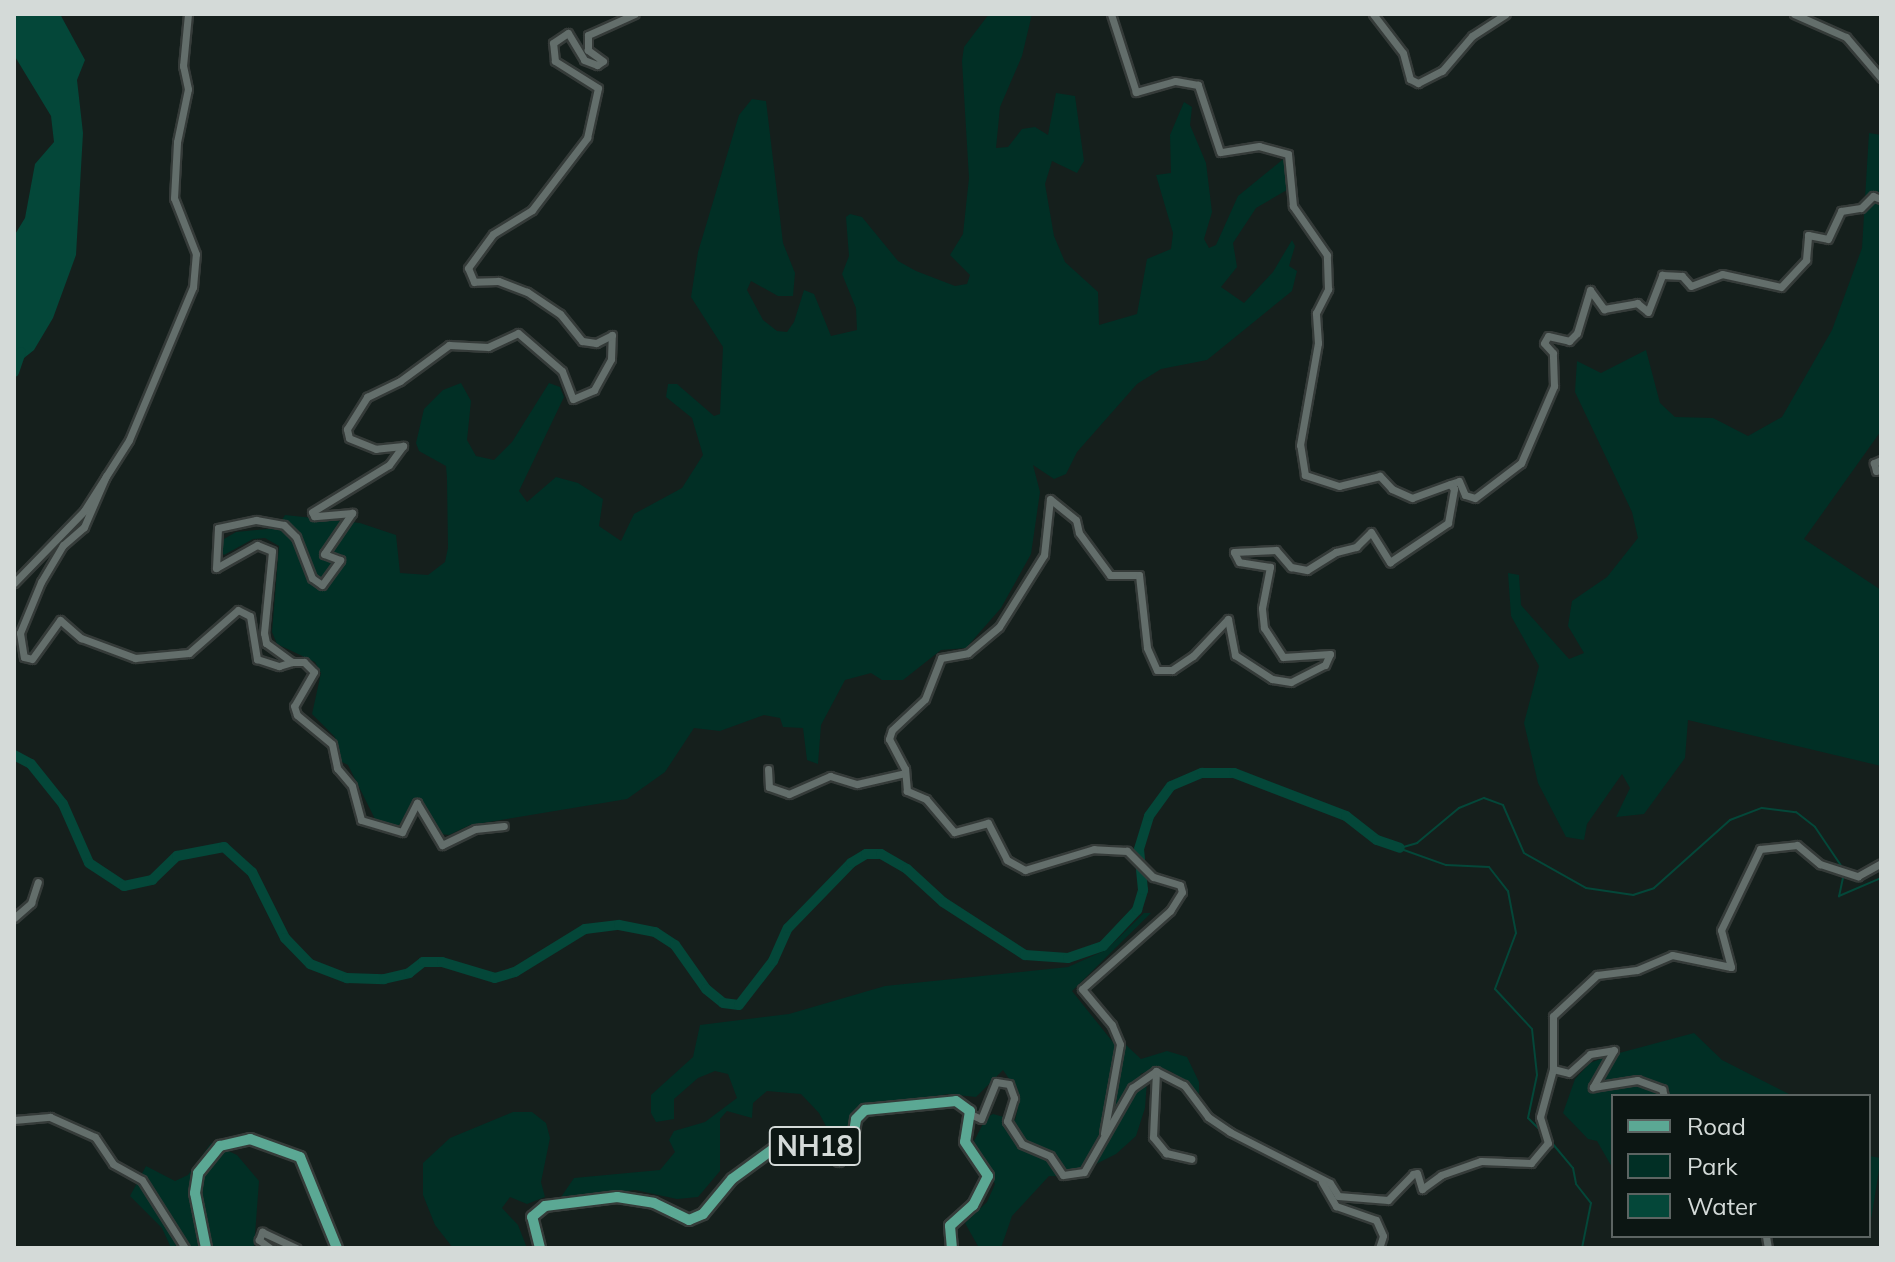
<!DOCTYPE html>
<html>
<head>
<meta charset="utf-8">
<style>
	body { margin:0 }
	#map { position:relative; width:1895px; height:1262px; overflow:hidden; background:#151f1c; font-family:Mulish,sans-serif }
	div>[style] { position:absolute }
	.green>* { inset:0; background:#012f25; transform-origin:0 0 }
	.water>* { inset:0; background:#044739 }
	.stream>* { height:2px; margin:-1px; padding:0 1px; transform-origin:1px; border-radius:1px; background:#044739 }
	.river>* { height:10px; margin:-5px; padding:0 5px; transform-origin:5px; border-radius:5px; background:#044739 }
	.roads { filter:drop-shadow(2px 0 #353b39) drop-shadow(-2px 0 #353b39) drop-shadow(0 2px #353b39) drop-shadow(0 -2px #353b39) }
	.street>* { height:7px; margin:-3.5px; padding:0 3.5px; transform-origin:3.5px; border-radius:3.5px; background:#636e6b }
	.primary>* { height:10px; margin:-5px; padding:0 5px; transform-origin:5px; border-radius:5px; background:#5ba894 }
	span { translate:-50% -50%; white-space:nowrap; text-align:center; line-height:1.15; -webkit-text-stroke:8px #0c1613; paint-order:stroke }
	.shield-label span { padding:2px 6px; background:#0c1613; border:2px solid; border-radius:6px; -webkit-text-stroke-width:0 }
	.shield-label { font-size:28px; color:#d4dad8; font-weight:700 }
	.frame { position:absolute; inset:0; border:16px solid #d4dad8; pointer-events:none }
	.legend { position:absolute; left:1611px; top:1094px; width:260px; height:144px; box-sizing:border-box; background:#0c1613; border:2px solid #5c6462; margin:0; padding:10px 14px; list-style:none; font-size:24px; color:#d4dad8 }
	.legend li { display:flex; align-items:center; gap:16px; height:40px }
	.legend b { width:40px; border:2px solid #5c6462 }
</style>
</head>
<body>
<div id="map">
	<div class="green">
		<i style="clip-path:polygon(989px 14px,1032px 14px,1022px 56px,1000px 107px,996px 148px,1008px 147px,1022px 129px,1035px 127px,1048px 135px,1056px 93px,1075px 96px,1084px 161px,1077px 173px,1052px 161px,1045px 184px,1054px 236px,1065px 262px,1098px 292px,1099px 325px,1137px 314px,1147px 259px,1171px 249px,1173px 233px,1156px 175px,1171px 173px,1170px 135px,1184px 102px,1192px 107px,1190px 125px,1206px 163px,1212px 212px,1204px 239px,1209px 248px,1216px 245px,1238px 196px,1287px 156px,1294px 167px,1292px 187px,1256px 208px,1233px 243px,1237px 267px,1221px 287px,1244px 303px,1273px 272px,1292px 240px,1295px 246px,1289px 266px,1297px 271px,1292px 291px,1207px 360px,1161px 369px,1137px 384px,1077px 452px,1066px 474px,1054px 479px,1033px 465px,1040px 492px,1031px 554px,1001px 608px,966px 648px,941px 650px,903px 680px,882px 680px,871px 673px,845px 680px,821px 725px,818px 764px,807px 760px,803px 728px,783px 727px,780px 718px,764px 715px,720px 731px,694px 728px,665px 772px,627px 799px,470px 825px,449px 835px,440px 834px,417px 803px,398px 826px,375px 819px,348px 765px,340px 761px,335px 737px,312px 714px,321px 673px,315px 662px,277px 644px,272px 632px,279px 546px,265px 538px,253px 539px,224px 555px,218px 549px,224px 539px,236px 532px,277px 528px,285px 515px,360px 523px,396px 535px,400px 573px,428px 575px,445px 562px,448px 548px,447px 478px,446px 466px,419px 451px,416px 443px,424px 409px,443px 390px,461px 383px,471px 401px,467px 440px,476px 456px,494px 460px,512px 442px,549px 383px,560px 387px,564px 397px,519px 491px,527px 502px,556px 477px,578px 483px,603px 499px,599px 526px,621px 541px,634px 514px,682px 488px,703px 455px,692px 418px,666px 397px,668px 384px,677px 384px,714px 416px,720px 414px,723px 347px,691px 297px,698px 252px,739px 115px,752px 99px,766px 101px,783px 243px,795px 273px,793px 296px,778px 296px,751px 281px,747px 290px,763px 320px,777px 331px,787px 332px,794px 322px,804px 290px,814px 294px,831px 336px,857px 330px,856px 308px,842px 274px,849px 256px,846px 217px,850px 214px,862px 217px,898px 261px,916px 271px,955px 286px,967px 284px,970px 275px,950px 255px,963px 234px,969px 178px,962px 61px,964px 47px)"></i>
		<i style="clip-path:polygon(1869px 133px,1881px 135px,1881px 431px,1804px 539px,1881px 590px,1881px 766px,1688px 720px,1685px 758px,1644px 814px,1616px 817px,1630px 788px,1622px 774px,1587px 824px,1584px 840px,1566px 837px,1538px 783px,1524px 723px,1539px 666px,1511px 616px,1508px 573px,1519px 575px,1521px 605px,1569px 659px,1584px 653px,1568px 626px,1572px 601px,1607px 577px,1638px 538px,1632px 512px,1575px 392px,1577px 361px,1601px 373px,1646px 350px,1660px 403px,1675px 417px,1713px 418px,1748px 436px,1782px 417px,1832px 330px,1862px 248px)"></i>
		<i style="clip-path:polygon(1144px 913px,1151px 913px,1072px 991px,1116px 1046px,1126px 1045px,1141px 1059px,1167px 1051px,1187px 1057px,1199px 1082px,1199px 1094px,1172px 1072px,1159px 1067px,1140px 1074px,1147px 1080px,1145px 1108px,1136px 1136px,1116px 1154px,1094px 1165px,1086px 1177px,1049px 1176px,1012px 1216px,1001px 1248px,979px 1248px,965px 1223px,987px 1202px,995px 1184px,974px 1141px,986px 1118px,993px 1114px,1015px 1120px,1018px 1108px,1017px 1090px,1003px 1070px,976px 1097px,948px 1094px,856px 1109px,844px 1145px,836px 1145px,819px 1113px,801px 1094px,767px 1091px,753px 1103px,752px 1118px,727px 1111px,720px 1119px,720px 1171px,698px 1197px,677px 1199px,635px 1190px,559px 1200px,574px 1178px,660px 1170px,675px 1152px,669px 1140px,674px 1131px,705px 1122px,737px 1098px,728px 1074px,715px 1071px,698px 1078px,674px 1099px,674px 1119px,656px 1122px,651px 1113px,651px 1095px,693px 1057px,700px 1025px,789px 1014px,885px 986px,1068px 967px,1106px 950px)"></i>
		<i style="clip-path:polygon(1694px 1033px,1722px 1060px,1793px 1096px,1613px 1096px,1613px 1169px,1597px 1141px,1588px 1139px,1563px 1113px,1575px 1079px,1590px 1063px,1608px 1056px)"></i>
		<i style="clip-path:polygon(513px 1112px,532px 1112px,546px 1123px,550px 1138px,541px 1182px,545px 1197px,527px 1204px,510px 1197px,502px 1208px,518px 1225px,527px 1248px,453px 1248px,435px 1225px,423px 1195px,423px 1163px,450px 1138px)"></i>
		<i style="clip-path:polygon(211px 1143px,237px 1155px,259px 1181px,254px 1248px,171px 1248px,162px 1228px,130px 1196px,146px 1166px,175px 1181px,188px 1175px)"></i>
		<i style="left:1869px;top:1156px;width:12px;height:60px;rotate:9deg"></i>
	</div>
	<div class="water">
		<i style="clip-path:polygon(14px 14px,60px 14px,85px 60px,77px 80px,83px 133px,76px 255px,53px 318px,34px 350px,14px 366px,14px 236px,25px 218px,35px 164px,54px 142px,51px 116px,14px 55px)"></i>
	</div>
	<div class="stream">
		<i style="left:1400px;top:848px;width:18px;rotate:-16deg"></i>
		<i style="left:1417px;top:843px;width:55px;rotate:-39.8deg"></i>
		<i style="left:1459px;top:808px;width:27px;rotate:-22deg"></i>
		<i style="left:1484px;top:798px;width:20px;rotate:20deg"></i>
		<i style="left:1503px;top:805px;width:52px;rotate:66.4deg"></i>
		<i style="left:1524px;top:853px;width:71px;rotate:29.4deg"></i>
		<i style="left:1586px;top:888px;width:48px;rotate:8.5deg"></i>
		<i style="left:1633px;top:895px;width:22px;rotate:-18deg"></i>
		<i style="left:1654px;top:888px;width:102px;rotate:-41.8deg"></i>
		<i style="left:1730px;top:820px;width:34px;rotate:-21deg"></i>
		<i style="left:1762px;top:808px;width:34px;rotate:7deg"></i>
		<i style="left:1796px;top:812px;width:24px;rotate:38deg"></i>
		<i style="left:1815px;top:827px;width:48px;rotate:56deg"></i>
		<i style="left:1401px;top:849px;width:48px;rotate:19.6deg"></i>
		<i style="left:1446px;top:865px;width:43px;rotate:2.7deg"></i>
		<i style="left:1489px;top:867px;width:31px;rotate:52deg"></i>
		<i style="left:1508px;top:891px;width:43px;rotate:79.2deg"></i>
		<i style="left:1516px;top:933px;width:60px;rotate:110.6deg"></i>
		<i style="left:1495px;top:989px;width:54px;rotate:47.2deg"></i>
		<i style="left:1532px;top:1029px;width:46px;rotate:83.8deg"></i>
		<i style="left:1537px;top:1075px;width:44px;rotate:101.8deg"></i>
		<i style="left:1528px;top:1118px;width:20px;rotate:45deg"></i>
		<i style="left:1844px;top:873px;width:24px;rotate:102deg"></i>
		<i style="left:1839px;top:896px;width:46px;rotate:-23.2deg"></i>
		<i style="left:1552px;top:1143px;width:33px;rotate:50deg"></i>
		<i style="left:1573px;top:1168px;width:16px;rotate:79deg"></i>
		<i style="left:1576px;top:1184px;width:24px;rotate:52deg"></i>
		<i style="left:1591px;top:1203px;width:46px;rotate:101.3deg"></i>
	</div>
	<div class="river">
		<i style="left:14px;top:372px;width:21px;rotate:-71deg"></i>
		<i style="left:14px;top:755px;width:19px;rotate:28deg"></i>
		<i style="left:31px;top:764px;width:51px;rotate:51.3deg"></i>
		<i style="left:63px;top:804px;width:64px;rotate:66.2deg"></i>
		<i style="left:89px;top:863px;width:42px;rotate:33.3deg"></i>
		<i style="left:124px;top:886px;width:29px;rotate:-12deg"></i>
		<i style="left:152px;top:880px;width:35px;rotate:-44deg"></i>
		<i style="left:177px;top:856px;width:48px;rotate:-10.8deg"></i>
		<i style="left:224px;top:847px;width:38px;rotate:42deg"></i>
		<i style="left:252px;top:872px;width:74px;rotate:63.4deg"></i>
		<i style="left:285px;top:938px;width:36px;rotate:46deg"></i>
		<i style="left:310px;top:964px;width:40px;rotate:21deg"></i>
		<i style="left:347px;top:978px;width:37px;rotate:2deg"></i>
		<i style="left:384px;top:979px;width:26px;rotate:-13deg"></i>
		<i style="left:409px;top:973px;width:18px;rotate:-38deg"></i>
		<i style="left:423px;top:962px;width:19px"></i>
		<i style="left:442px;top:962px;width:55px;rotate:16.8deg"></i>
		<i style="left:495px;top:978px;width:21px;rotate:-17deg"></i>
		<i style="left:515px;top:972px;width:82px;rotate:-31.6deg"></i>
		<i style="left:585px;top:929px;width:34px;rotate:-7deg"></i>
		<i style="left:619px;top:925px;width:37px;rotate:11deg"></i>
		<i style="left:655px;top:932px;width:24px;rotate:33deg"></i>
		<i style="left:675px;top:945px;width:54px;rotate:54.8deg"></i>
		<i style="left:706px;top:989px;width:22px;rotate:39deg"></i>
		<i style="left:723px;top:1003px;width:16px;rotate:7deg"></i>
		<i style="left:739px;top:1005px;width:56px;rotate:-52.3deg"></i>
		<i style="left:773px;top:961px;width:36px;rotate:-66deg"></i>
		<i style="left:788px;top:928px;width:91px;rotate:-45.9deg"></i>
		<i style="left:851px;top:863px;width:17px;rotate:-31deg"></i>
		<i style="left:866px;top:854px;width:15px"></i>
		<i style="left:881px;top:854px;width:30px;rotate:30deg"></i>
		<i style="left:907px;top:869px;width:49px;rotate:42.5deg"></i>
		<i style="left:943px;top:902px;width:98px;rotate:32.9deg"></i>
		<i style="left:1025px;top:955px;width:43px;rotate:4deg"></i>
		<i style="left:1068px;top:958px;width:37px;rotate:-19deg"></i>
		<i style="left:1103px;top:946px;width:50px;rotate:-46.6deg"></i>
		<i style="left:1137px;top:910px;width:21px;rotate:-73deg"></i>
		<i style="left:1143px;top:890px;width:41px;rotate:-95.6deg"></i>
		<i style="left:1139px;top:849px;width:34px;rotate:-73deg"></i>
		<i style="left:1149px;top:816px;width:37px;rotate:-54deg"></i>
		<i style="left:1171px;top:786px;width:34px;rotate:-23deg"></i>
		<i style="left:1202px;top:773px;width:32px"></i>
		<i style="left:1234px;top:773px;width:120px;rotate:21deg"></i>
		<i style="left:1346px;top:816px;width:39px;rotate:38deg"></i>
		<i style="left:1377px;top:840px;width:24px;rotate:19deg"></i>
	</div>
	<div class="roads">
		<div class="street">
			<i style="left:1373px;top:14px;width:49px;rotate:52.4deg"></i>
			<i style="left:1403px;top:53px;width:27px;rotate:75deg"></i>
			<i style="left:1410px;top:79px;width:9px;rotate:27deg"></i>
			<i style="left:1418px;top:83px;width:27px;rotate:-27deg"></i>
			<i style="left:1442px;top:71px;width:46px;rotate:-49.4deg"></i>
			<i style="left:1472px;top:36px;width:40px;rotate:-32.9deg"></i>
			<i style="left:1794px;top:14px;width:57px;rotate:23.9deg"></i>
			<i style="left:1846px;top:37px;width:54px;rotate:49.5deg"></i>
			<i style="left:1881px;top:460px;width:8px;rotate:157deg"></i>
			<i style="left:1874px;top:463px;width:8px;rotate:76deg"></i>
			<i style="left:1876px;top:471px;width:5px;rotate:-22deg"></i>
			<i style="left:106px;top:476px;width:56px;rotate:113.3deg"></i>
			<i style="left:84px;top:527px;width:28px;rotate:139deg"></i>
			<i style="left:63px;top:545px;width:43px;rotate:120.7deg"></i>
			<i style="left:41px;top:582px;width:55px;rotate:112.4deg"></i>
			<i style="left:20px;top:633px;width:24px;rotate:81deg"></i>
			<i style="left:24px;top:657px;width:8px;rotate:14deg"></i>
			<i style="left:32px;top:659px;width:48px;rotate:-54.3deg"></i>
			<i style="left:60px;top:620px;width:28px;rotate:41deg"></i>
			<i style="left:81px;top:638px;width:58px;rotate:20.3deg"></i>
			<i style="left:135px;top:658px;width:54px;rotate:-5.3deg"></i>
			<i style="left:189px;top:653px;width:65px;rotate:-41.3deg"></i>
			<i style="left:238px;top:610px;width:13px;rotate:27deg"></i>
			<i style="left:250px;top:616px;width:44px;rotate:80.8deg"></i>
			<i style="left:257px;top:659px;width:23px;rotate:18deg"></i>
			<i style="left:279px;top:666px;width:14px;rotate:-17deg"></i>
			<i style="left:292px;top:662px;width:32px;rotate:-144deg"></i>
			<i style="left:266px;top:643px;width:10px;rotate:-101deg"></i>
			<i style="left:264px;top:633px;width:82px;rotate:-84.4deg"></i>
			<i style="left:272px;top:551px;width:16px;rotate:-158deg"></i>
			<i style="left:257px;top:545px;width:47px;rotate:150.7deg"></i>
			<i style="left:216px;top:568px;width:40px;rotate:-87.1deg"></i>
			<i style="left:218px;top:528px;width:39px;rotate:-12deg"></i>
			<i style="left:256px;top:520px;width:28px;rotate:10deg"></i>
			<i style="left:284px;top:525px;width:17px;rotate:45deg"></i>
			<i style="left:296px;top:537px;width:44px;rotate:68.7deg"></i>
			<i style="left:312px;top:578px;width:12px;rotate:35deg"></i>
			<i style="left:322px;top:585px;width:31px;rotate:-54deg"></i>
			<i style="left:340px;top:560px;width:17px;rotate:-159deg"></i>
			<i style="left:324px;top:554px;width:50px;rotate:-55.7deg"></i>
			<i style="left:352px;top:513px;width:38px;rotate:175deg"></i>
			<i style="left:314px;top:516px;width:4px;rotate:-117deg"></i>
			<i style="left:312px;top:512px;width:90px;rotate:-31.4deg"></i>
			<i style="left:389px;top:465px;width:24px;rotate:-54deg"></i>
			<i style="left:403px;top:446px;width:27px;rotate:174deg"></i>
			<i style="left:376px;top:449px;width:29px;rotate:-158deg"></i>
			<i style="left:349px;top:438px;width:9px;rotate:-103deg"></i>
			<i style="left:347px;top:429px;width:38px;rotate:-58deg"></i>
			<i style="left:367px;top:397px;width:37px;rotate:-26deg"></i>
			<i style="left:400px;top:381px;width:61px;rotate:-36.3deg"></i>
			<i style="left:449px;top:345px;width:39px;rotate:3deg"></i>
			<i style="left:488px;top:347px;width:33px;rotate:-25deg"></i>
			<i style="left:518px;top:333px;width:58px;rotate:40.8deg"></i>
			<i style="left:562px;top:371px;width:30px;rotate:69deg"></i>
			<i style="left:573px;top:399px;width:23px;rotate:-23deg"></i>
			<i style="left:594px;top:390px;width:35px;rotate:-61deg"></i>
			<i style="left:611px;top:359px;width:24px;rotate:-88deg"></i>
			<i style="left:612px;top:335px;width:18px;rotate:153deg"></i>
			<i style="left:596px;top:343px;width:14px;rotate:-172deg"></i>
			<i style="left:582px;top:341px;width:35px;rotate:-129deg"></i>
			<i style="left:560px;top:314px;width:40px;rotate:-146deg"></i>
			<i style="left:527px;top:292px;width:31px;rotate:-159deg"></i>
			<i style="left:498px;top:281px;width:24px;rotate:178deg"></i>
			<i style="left:474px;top:282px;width:15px;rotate:-113deg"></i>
			<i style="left:468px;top:268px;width:42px;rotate:-53.7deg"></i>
			<i style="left:493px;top:234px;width:46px;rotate:-31.6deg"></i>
			<i style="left:532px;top:210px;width:91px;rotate:-52.6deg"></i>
			<i style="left:587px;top:138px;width:51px;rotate:-77.6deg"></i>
			<i style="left:598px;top:88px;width:51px;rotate:-147.9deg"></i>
			<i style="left:555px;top:61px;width:18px;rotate:-96deg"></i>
			<i style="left:553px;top:43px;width:18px;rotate:-34deg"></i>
			<i style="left:568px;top:33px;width:31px;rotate:59deg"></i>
			<i style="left:584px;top:60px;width:14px;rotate:21deg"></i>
			<i style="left:597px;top:65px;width:7px;rotate:-34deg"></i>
			<i style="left:603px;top:61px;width:19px;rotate:-144deg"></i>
			<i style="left:588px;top:50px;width:15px;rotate:-90deg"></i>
			<i style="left:588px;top:35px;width:51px;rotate:-24.1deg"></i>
			<i style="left:1450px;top:484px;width:9px;rotate:-18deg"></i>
			<i style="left:1459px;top:481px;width:15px;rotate:67deg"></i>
			<i style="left:1465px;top:495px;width:10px;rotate:17deg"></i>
			<i style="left:1475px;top:498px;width:58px;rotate:-37.3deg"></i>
			<i style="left:1521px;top:463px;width:84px;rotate:-66.8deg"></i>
			<i style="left:1554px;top:386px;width:33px;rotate:-92deg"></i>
			<i style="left:1553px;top:353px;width:13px;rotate:-132deg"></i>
			<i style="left:1544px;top:343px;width:8px;rotate:-60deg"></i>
			<i style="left:1548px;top:336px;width:22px;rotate:13deg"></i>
			<i style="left:1569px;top:341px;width:11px;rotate:-45deg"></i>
			<i style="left:1577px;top:333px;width:45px;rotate:-73.2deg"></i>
			<i style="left:1590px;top:290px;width:24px;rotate:54deg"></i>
			<i style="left:1604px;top:309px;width:34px;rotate:-10deg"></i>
			<i style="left:1637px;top:303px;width:14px;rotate:39deg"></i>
			<i style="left:1648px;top:312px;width:40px;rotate:-69deg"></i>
			<i style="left:1662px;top:275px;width:20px;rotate:3deg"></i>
			<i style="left:1682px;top:276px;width:13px;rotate:48deg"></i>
			<i style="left:1691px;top:286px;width:33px;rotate:-21deg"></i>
			<i style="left:1722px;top:274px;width:60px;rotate:12.4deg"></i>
			<i style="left:1781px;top:287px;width:37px;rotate:-47deg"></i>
			<i style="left:1806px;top:260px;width:25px;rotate:-85deg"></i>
			<i style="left:1808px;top:235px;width:20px;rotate:11deg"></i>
			<i style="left:1828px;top:239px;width:31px;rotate:-65deg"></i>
			<i style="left:1841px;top:211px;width:20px;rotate:-9deg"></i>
			<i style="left:1861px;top:208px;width:17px;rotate:-45deg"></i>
			<i style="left:1873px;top:196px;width:9px;rotate:21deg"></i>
			<i style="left:14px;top:583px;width:100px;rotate:-45.8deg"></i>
			<i style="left:84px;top:511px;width:84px;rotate:-57.6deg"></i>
			<i style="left:129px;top:440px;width:166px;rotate:-67.3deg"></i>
			<i style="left:193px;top:287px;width:33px;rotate:-85deg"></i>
			<i style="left:196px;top:254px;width:60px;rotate:-111.4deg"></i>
			<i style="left:174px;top:198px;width:56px;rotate:-86.9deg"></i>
			<i style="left:177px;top:142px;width:54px;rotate:-78.3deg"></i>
			<i style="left:188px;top:89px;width:24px;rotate:-102deg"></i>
			<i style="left:183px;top:66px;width:52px;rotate:-84.5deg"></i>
			<i style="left:292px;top:662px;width:12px"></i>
			<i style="left:304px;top:662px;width:14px;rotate:45deg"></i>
			<i style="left:314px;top:672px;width:39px;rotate:120deg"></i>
			<i style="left:294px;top:706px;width:9px;rotate:72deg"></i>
			<i style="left:297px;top:715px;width:45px;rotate:39.6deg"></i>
			<i style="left:332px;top:744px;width:25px;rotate:78deg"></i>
			<i style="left:337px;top:768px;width:23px;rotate:50deg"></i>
			<i style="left:352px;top:786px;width:35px;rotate:75deg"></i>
			<i style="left:361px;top:820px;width:43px;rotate:16.3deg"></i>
			<i style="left:402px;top:832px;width:33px;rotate:-63deg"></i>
			<i style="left:417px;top:803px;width:49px;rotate:59.2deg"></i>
			<i style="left:442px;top:845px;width:37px;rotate:-26deg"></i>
			<i style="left:475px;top:829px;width:29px;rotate:-6deg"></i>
			<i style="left:768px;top:769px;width:18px;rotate:87deg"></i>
			<i style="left:769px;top:787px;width:21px;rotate:19deg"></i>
			<i style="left:789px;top:794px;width:45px;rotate:-23.7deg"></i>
			<i style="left:830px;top:776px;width:28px;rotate:17deg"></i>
			<i style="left:857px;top:784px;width:49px;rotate:-12.9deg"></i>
			<i style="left:14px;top:918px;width:23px;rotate:-41deg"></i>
			<i style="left:31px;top:903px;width:22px;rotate:-72deg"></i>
			<i style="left:1553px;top:1069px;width:16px;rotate:14deg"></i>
			<i style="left:1569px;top:1073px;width:28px;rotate:-42deg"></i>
			<i style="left:1590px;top:1054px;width:24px;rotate:-9deg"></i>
			<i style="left:1614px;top:1050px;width:43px;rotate:119.6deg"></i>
			<i style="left:1593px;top:1087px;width:45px;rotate:-9deg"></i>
			<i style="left:1637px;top:1080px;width:27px;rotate:20deg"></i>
			<i style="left:1662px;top:1089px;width:7px;rotate:74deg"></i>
			<i style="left:1156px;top:1071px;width:66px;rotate:92.6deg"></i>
			<i style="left:1153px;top:1137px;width:21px;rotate:51deg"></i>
			<i style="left:1166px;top:1153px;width:26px;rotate:13deg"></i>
			<i style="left:970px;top:1114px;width:12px;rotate:24deg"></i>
			<i style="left:981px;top:1119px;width:40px;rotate:-68deg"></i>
			<i style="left:996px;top:1082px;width:13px;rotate:9deg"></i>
			<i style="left:1009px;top:1084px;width:15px;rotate:70deg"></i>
			<i style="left:1014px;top:1098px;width:24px;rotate:107deg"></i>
			<i style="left:1007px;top:1121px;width:27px;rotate:57deg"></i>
			<i style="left:1022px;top:1144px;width:30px;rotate:23deg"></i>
			<i style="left:1050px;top:1156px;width:23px;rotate:56deg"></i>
			<i style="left:1063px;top:1175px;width:21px;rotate:-8deg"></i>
			<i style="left:1084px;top:1172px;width:97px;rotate:-60.3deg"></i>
			<i style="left:1132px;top:1088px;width:29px;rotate:-35deg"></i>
			<i style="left:1156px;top:1071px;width:31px;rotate:27deg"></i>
			<i style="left:1184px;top:1085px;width:40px;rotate:53deg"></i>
			<i style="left:1208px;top:1117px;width:27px;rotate:34deg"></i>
			<i style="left:1230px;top:1132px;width:112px;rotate:27deg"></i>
			<i style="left:1330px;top:1183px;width:15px;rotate:58deg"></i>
			<i style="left:1338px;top:1196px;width:50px;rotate:4.6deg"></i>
			<i style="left:1388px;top:1200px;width:36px;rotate:-46deg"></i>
			<i style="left:1413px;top:1174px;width:4px;rotate:-14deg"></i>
			<i style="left:1417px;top:1173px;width:17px;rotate:73deg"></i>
			<i style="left:1422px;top:1189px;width:24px;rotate:-36deg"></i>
			<i style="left:1441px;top:1175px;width:42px;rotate:-19.3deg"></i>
			<i style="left:1481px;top:1161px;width:50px;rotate:2.3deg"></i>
			<i style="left:1531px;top:1163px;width:26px;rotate:-50deg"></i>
			<i style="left:1548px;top:1143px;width:27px;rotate:-107deg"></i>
			<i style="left:1540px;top:1117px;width:50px;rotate:-74.8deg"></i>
			<i style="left:1553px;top:1069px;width:53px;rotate:-90deg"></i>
			<i style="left:1553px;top:1016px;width:60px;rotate:-43deg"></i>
			<i style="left:1597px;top:975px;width:40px;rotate:-7.1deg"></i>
			<i style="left:1637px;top:970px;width:38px;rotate:-23deg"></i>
			<i style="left:1672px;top:955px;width:60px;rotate:11.5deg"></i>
			<i style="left:1731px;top:967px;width:38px;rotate:-105deg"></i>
			<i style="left:1721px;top:930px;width:90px;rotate:-64.3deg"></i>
			<i style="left:1760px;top:849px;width:37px;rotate:-6deg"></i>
			<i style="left:1797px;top:845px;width:30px;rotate:40deg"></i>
			<i style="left:1820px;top:864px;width:40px;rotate:18deg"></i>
			<i style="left:1858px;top:876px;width:26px;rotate:-29deg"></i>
			<i style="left:14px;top:1120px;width:36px;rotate:-5deg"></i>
			<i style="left:50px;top:1117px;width:49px;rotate:24deg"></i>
			<i style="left:95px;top:1137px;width:32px;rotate:56deg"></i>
			<i style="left:113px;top:1164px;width:33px;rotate:29deg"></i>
			<i style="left:142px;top:1180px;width:80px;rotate:57.7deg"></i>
			<i style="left:1104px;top:1133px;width:90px;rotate:-79.8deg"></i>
			<i style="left:1120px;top:1044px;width:21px;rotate:-113deg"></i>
			<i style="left:1112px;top:1025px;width:47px;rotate:-129.8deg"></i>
			<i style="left:1082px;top:989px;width:118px;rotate:-41.6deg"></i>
			<i style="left:1170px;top:911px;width:22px;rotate:-58deg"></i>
			<i style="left:1182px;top:892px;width:7px;rotate:-106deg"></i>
			<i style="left:1180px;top:885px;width:28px;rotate:-163deg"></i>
			<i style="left:1153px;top:877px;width:37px;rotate:-135deg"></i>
			<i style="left:1127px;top:851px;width:33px;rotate:-177deg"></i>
			<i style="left:1094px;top:849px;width:72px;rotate:163.1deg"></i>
			<i style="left:1025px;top:870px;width:21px;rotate:-151deg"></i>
			<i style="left:1007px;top:860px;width:42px;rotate:-117.2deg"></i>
			<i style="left:988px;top:823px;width:35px;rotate:165deg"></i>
			<i style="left:954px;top:832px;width:43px;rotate:-130.3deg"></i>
			<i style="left:926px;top:799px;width:21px;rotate:-157deg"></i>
			<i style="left:907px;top:791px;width:22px;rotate:-95deg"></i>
			<i style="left:905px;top:769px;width:34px;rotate:-118deg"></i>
			<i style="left:889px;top:739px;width:9px;rotate:-72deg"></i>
			<i style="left:892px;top:730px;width:45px;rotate:-43.2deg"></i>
			<i style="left:925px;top:699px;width:44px;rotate:-68.7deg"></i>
			<i style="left:941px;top:658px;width:27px;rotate:-10deg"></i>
			<i style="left:968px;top:653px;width:40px;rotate:-40deg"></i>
			<i style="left:999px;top:627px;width:85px;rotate:-58deg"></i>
			<i style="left:1044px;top:555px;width:56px;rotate:-83.9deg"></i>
			<i style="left:1050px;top:499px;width:33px;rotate:39deg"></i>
			<i style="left:1076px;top:520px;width:13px;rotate:77deg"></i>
			<i style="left:1079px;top:533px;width:52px;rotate:53.6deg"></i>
			<i style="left:1110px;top:575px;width:29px"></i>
			<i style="left:1139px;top:575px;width:73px;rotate:83.7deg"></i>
			<i style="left:1147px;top:648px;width:24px;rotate:66deg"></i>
			<i style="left:1157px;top:670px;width:15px"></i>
			<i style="left:1172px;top:670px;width:25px;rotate:-34deg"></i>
			<i style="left:1193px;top:656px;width:51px;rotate:-46.6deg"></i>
			<i style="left:1228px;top:619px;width:37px;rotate:79deg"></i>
			<i style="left:1235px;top:655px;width:44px;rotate:33deg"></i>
			<i style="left:1272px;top:679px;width:19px;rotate:9deg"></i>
			<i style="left:1291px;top:682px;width:38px;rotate:-27deg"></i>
			<i style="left:1325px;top:665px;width:12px;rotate:-66deg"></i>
			<i style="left:1330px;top:654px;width:47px;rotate:176.3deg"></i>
			<i style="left:1283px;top:657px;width:35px;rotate:-123deg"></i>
			<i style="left:1264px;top:628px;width:20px;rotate:-96deg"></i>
			<i style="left:1262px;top:608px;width:42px;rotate:-79deg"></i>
			<i style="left:1270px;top:567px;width:31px;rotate:-171deg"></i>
			<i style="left:1239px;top:562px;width:11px;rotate:-117deg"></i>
			<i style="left:1234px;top:552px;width:42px;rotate:-2.7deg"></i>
			<i style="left:1276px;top:550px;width:23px;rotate:49deg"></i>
			<i style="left:1291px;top:567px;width:16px;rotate:11deg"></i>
			<i style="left:1307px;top:570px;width:34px;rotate:-32deg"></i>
			<i style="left:1336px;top:552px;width:21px;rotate:-14deg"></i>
			<i style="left:1356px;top:547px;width:21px;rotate:-45deg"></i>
			<i style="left:1371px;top:532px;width:36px;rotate:58deg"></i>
			<i style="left:1390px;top:562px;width:70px;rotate:-33.9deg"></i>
			<i style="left:1448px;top:523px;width:35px;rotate:-80deg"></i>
			<i style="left:1454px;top:489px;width:6px;rotate:-129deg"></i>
			<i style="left:1450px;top:484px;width:40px;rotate:159.8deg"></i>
			<i style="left:1412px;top:498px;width:22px;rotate:-156deg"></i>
			<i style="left:1392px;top:489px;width:18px;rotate:-133deg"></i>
			<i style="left:1380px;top:476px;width:42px;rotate:166.3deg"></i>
			<i style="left:1339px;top:486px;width:36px;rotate:-162deg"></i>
			<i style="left:1305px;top:475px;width:30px;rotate:-99deg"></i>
			<i style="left:1300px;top:445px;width:104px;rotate:-80deg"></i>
			<i style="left:1318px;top:343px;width:30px;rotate:-94deg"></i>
			<i style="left:1316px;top:313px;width:27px;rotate:-63deg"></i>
			<i style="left:1328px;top:289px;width:34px;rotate:-92deg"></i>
			<i style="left:1327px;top:255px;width:60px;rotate:-124.8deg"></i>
			<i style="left:1293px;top:206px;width:52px;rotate:-95.5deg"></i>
			<i style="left:1288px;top:154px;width:30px;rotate:-165deg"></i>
			<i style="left:1259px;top:146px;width:39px;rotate:171deg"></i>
			<i style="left:1220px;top:152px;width:71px;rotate:-108.2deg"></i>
			<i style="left:1198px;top:85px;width:23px;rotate:-170deg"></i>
			<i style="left:1175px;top:81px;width:41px;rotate:164.2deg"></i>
			<i style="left:1136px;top:92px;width:82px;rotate:-107.8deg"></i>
			<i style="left:1322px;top:1182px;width:28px;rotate:60deg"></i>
			<i style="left:1336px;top:1206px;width:42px;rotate:19.3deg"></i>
			<i style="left:1376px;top:1220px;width:17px;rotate:66deg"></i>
			<i style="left:1383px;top:1236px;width:13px;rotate:108deg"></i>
			<i style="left:1766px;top:1236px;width:12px;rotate:81deg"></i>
			<i style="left:270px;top:1248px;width:14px;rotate:-144deg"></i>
			<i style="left:259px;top:1240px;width:9px;rotate:-69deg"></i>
			<i style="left:262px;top:1232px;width:38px;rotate:25deg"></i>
		</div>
		<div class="primary">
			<i style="left:206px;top:1248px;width:56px;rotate:-101.3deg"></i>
			<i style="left:195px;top:1193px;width:20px;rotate:-81deg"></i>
			<i style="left:198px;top:1173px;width:35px;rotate:-51deg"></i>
			<i style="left:220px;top:1146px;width:31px;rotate:-13deg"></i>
			<i style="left:250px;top:1139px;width:53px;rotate:19.8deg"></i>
			<i style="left:300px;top:1157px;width:98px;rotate:67.9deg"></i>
			<i style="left:540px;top:1248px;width:32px;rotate:-104deg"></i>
			<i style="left:532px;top:1217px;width:17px;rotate:-40deg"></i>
			<i style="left:545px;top:1206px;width:73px;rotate:-7.1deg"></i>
			<i style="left:617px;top:1197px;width:37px;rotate:9deg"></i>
			<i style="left:654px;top:1203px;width:39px;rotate:26deg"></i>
			<i style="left:689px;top:1220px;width:15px;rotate:-23deg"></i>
			<i style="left:703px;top:1214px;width:45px;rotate:-50.4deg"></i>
			<i style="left:732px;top:1179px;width:73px;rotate:-36.1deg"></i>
			<i style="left:791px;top:1136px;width:8px;rotate:-7deg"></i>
			<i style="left:799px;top:1135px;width:48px;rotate:33deg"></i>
			<i style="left:839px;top:1161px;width:16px;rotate:-40deg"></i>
			<i style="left:851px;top:1151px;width:32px;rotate:-81deg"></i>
			<i style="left:856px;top:1119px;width:13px;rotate:-45deg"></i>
			<i style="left:865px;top:1110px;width:91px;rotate:-5.6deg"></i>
			<i style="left:956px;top:1101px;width:17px;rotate:36deg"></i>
			<i style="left:970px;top:1111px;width:31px;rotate:99deg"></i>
			<i style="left:965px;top:1142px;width:41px;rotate:55.9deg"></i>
			<i style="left:988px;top:1176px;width:33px;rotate:117deg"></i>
			<i style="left:973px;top:1205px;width:31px;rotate:138deg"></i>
			<i style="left:950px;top:1226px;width:22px;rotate:85deg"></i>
		</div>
	</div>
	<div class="shield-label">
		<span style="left:815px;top:1146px">NH18</span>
	</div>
	<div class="frame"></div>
	<ul class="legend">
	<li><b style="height:10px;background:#5ba894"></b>Road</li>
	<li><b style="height:22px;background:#012f25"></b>Park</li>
	<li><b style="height:22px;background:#044739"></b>Water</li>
	</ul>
</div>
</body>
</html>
